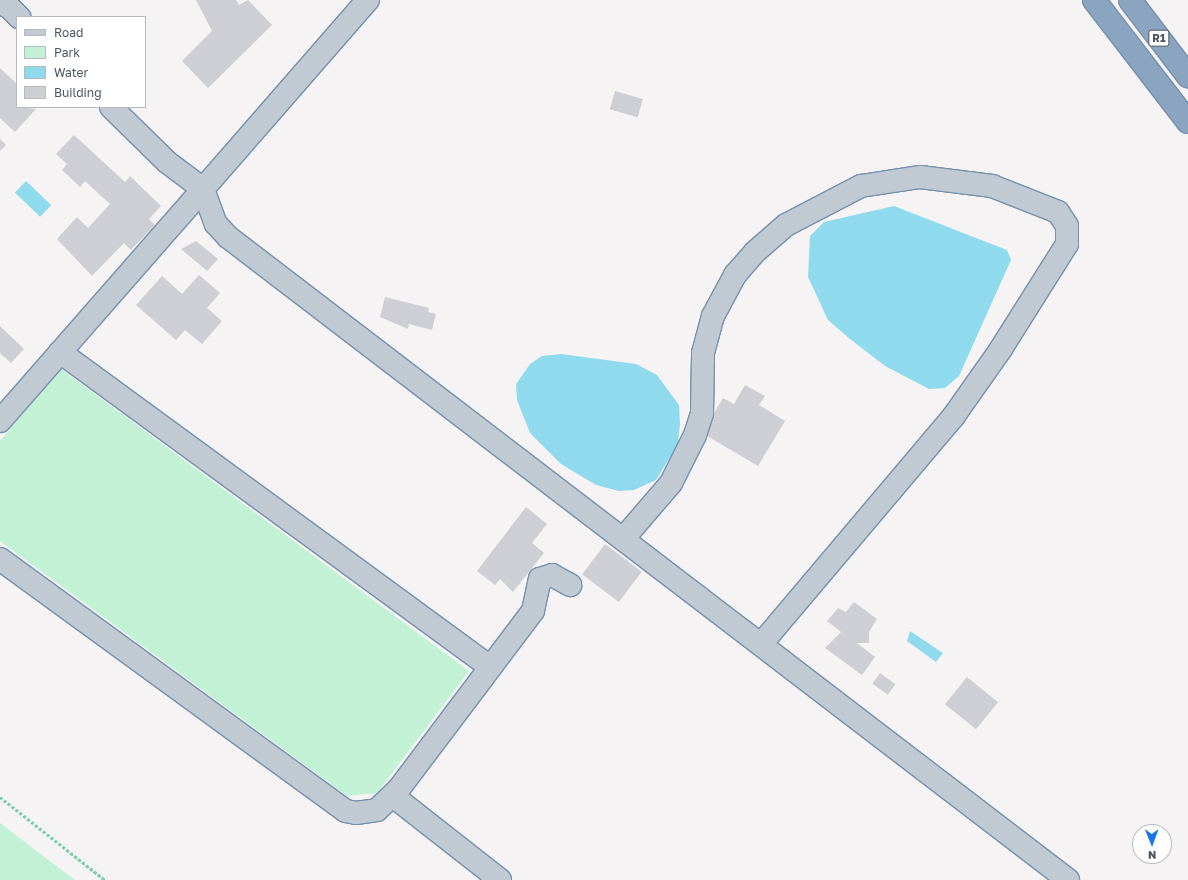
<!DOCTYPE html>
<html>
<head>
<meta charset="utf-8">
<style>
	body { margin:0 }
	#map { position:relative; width:1188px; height:880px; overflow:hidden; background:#f5f3f3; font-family:"Golos Text",sans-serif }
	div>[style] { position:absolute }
	.green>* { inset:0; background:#c3f1d5 }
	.water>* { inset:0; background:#90daee; transform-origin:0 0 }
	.building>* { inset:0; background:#cdcfd5; transform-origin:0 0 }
	.path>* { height:2.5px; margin-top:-1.25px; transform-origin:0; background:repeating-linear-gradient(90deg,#7ad0a6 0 3px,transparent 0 5px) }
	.roads { filter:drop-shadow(1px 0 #7690ad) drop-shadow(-1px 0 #7690ad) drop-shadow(0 1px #7690ad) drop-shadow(0 -1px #7690ad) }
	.minor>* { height:22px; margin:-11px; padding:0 11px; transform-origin:11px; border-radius:11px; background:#c1cad2 }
	.highway>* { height:22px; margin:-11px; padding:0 11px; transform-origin:11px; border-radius:11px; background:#8ba5c1 }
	span { translate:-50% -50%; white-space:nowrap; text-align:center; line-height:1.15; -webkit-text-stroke:4px #fff; paint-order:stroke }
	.shield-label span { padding:1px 3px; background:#fff; border:1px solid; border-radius:3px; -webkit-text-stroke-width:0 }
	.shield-label { font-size:11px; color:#4a5661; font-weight:700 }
	.legend { position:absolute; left:16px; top:16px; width:130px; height:92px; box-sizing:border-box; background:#fff; border:1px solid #b7bbc0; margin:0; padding:5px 7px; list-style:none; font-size:12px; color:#4a5661 }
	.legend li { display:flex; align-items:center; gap:8px; height:20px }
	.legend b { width:20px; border:1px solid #b7bbc0 }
	.north { position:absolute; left:1132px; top:824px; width:40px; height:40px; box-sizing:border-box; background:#fff; border:1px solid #b7bbc0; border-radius:50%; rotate:179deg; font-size:11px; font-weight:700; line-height:16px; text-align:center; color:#4a5661 }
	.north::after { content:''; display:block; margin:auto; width:14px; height:18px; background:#1a73e8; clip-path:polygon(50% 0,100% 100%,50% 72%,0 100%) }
</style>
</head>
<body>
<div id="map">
	<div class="green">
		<i style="clip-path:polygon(61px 369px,469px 671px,377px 793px,347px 796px,0 541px,0 441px)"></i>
		<i style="clip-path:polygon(0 823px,75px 880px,0 880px)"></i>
	</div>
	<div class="water">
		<i style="left:26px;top:181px;width:35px;height:16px;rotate:44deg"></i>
		<i style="clip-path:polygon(894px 206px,1007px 250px,1011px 260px,959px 376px,945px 388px,929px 389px,885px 366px,850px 339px,828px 320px,808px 277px,810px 236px,824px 222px)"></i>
		<i style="clip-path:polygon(561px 354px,636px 364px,657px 375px,665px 386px,679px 405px,680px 424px,678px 444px,656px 480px,634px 490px,619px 491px,596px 485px,561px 464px,530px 433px,517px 400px,516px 384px,530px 364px,542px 356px)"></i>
		<i style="clip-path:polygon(910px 631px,943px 653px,936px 662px,907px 641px)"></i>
	</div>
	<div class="building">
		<i style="clip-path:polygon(196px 0,236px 0,239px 5px,248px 0,272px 25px,208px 88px,182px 61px,212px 31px)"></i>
		<i style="clip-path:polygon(0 68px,17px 84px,17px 107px,36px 109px,15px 132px,0 118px)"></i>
		<i style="left:615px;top:91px;width:29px;height:19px;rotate:16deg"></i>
		<i style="clip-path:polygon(74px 135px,125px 182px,130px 176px,161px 206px,149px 219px,155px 225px,131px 250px,124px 243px,92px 276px,57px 239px,77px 217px,88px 228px,110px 204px,85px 181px,80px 187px,62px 170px,67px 164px,56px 154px)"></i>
		<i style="clip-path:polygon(0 139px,6px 145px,0 151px)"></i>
		<i style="clip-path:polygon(196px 241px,218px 259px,207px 271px,181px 249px)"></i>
		<i style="clip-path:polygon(199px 275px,220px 293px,207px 308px,222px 321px,202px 344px,185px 330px,176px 340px,136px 305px,162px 276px,182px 294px)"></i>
		<i style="clip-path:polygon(385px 297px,429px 308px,428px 312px,436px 314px,432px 330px,409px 324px,408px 329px,380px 317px)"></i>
		<i style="clip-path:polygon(0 326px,24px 349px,11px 363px,0 353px)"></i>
		<i style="clip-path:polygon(745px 385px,765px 396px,759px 405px,785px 421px,758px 466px,702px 433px,723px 398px,734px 404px)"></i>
		<i style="clip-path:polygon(526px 507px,547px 524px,532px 543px,544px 553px,513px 592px,500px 579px,495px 585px,477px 571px)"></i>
		<i style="left:605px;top:544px;width:46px;height:38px;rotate:37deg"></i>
		<i style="clip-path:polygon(854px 602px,877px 619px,869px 632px,869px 643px,857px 643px,875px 657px,862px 675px,825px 648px,841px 632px,827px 621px,838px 608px,846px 612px)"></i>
		<i style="left:880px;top:673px;width:19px;height:13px;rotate:36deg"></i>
		<i style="left:967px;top:677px;width:40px;height:35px;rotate:39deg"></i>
	</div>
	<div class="path">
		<i style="left:0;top:797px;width:134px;rotate:38.3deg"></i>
	</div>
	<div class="roads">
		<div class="minor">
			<i style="left:1px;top:0;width:25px;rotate:43deg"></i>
			<i style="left:111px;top:107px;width:78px;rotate:44.5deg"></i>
			<i style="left:167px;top:162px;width:45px;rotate:36.9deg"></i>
			<i style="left:203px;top:189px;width:251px;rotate:-48.9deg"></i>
			<i style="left:203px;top:189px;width:37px;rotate:70deg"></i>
			<i style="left:216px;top:224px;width:18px;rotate:47deg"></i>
			<i style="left:228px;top:237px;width:1058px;rotate:37.43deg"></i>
			<i style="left:60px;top:352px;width:533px;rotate:36.22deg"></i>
			<i style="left:0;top:421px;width:308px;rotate:-48.8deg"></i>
			<i style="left:623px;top:539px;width:74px;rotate:-49.4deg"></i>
			<i style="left:671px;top:483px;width:54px;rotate:-63.4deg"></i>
			<i style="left:695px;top:435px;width:23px;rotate:-72deg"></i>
			<i style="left:702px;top:413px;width:60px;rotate:-89deg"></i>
			<i style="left:703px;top:353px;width:38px;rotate:-75deg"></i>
			<i style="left:713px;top:316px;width:47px;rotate:-61.8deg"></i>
			<i style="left:735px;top:275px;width:30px;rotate:-49deg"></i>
			<i style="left:755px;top:252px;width:41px;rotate:-41.1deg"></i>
			<i style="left:786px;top:225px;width:85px;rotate:-27.5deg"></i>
			<i style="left:861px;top:186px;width:60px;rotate:-8.7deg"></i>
			<i style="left:920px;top:177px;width:73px;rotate:7.1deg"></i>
			<i style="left:992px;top:186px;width:71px;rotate:21.5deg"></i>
			<i style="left:1058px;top:212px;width:17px;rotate:57deg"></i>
			<i style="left:1067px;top:226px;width:18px;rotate:90deg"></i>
			<i style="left:1067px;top:244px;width:124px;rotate:122.2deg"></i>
			<i style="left:1001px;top:349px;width:83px;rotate:125.2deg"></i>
			<i style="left:953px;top:417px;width:297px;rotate:130.2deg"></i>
			<i style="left:0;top:559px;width:428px;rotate:36.1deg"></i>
			<i style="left:346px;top:811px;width:10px;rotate:11deg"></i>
			<i style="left:356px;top:813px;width:21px;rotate:-8deg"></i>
			<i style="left:377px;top:810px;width:29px;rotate:-44deg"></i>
			<i style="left:398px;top:790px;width:224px;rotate:-53deg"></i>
			<i style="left:533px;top:611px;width:33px;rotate:-78deg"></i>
			<i style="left:540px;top:579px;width:13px;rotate:-18deg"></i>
			<i style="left:552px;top:575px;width:21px;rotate:29deg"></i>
			<i style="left:393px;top:796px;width:136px;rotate:38.1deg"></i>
		</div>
		<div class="highway">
			<i style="left:1094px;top:0;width:154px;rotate:52.4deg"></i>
			<i style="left:1130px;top:0;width:96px;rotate:52.7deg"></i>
		</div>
	</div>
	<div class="shield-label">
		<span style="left:1159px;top:38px">R1</span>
	</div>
	<ul class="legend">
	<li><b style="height:5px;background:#c1cad2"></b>Road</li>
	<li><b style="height:11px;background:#c3f1d5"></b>Park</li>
	<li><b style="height:11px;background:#90daee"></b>Water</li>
	<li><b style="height:11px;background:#cdcfd5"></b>Building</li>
	</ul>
	<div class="north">N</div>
</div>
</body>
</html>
